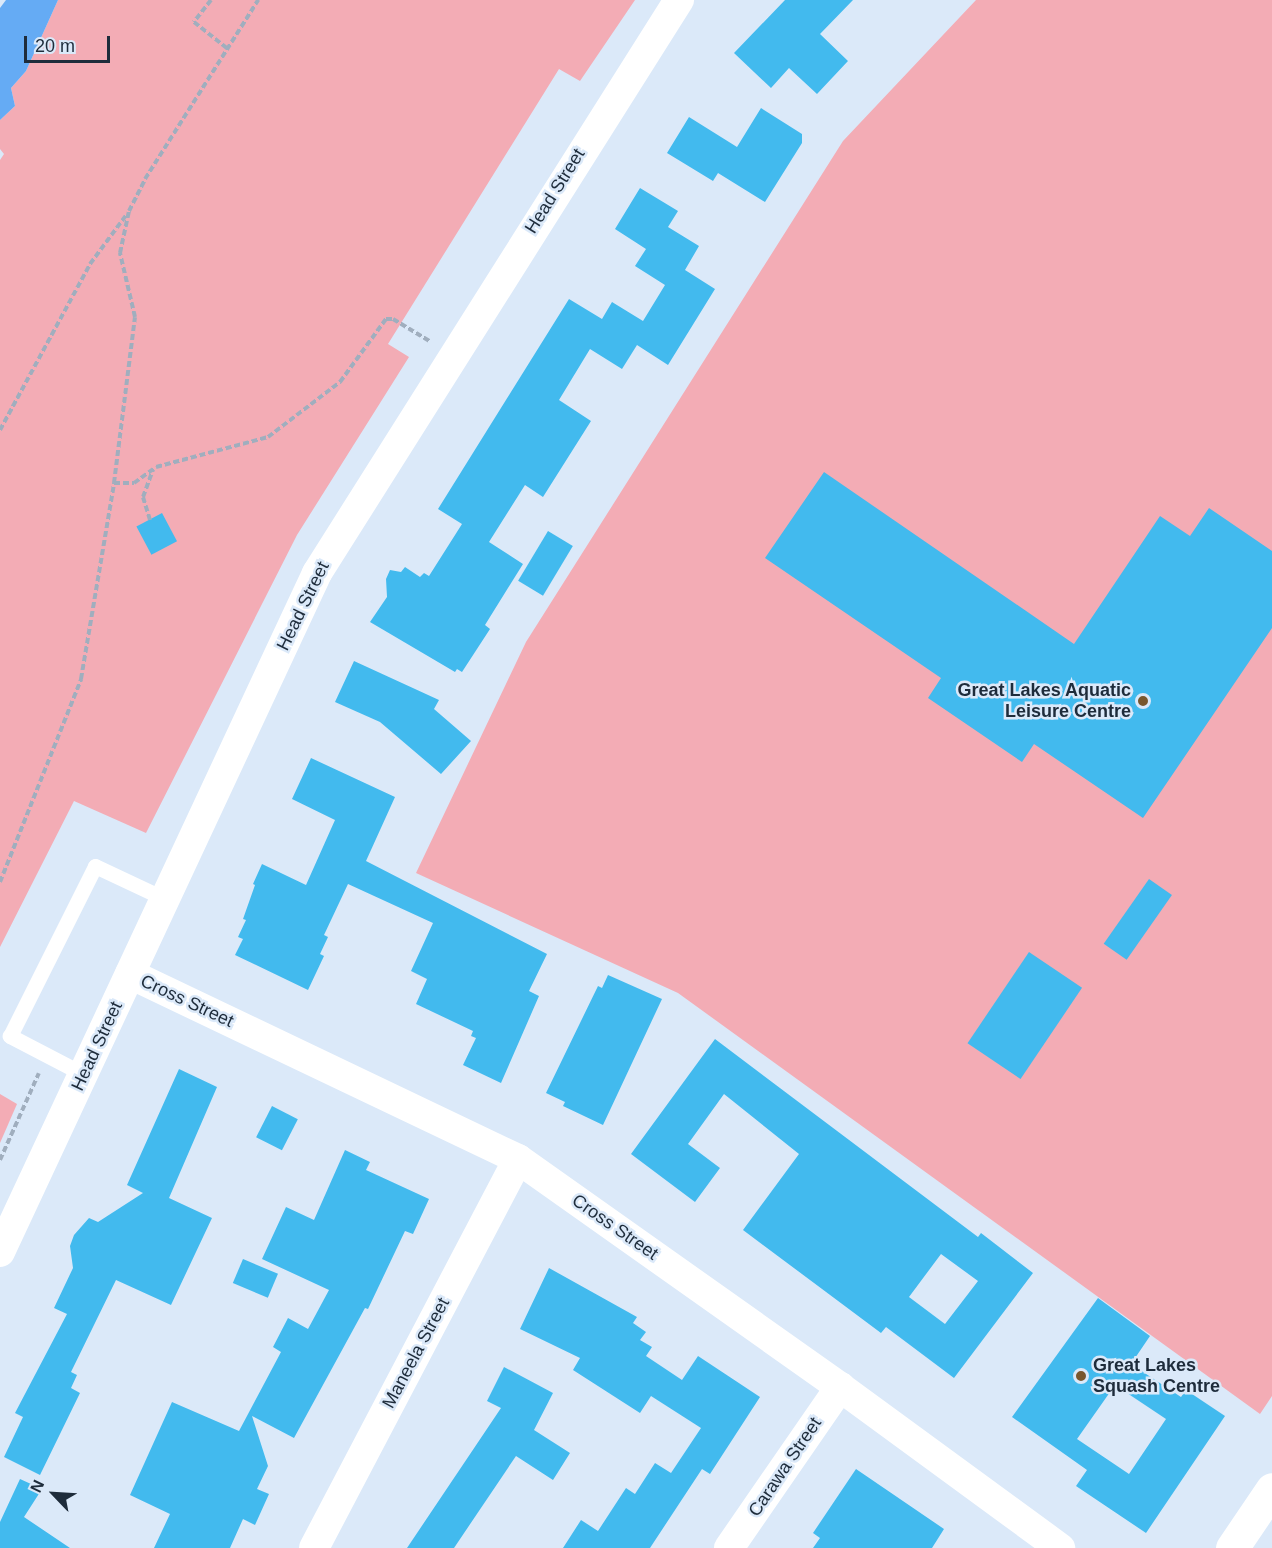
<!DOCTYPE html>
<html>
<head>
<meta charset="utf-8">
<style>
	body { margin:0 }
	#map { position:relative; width:1272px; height:1548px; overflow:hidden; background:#dbe9f9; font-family:Helvetica,sans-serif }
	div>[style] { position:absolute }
	.green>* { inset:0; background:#f3acb5 }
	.water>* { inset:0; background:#65abf4 }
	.building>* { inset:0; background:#42baee; transform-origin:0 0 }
	.path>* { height:4px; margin-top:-2px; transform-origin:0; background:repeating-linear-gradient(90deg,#a0aebe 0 6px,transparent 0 9px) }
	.service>* { height:15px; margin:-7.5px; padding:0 7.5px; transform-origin:7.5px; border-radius:7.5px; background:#fff }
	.minor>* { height:30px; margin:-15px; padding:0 15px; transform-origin:15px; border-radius:15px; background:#fff }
	.tertiary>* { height:33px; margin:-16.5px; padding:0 16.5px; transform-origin:16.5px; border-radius:16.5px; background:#fff }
	.dots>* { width:16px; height:16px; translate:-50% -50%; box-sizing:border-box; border:3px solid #dbe9f9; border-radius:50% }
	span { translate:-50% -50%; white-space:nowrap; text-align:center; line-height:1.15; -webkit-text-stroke:5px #dbe9f9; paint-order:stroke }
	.street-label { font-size:18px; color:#1e2c3b }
	.poi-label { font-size:18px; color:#1e2c3b; font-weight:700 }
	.right { translate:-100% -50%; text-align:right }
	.left { translate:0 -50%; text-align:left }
	.north { position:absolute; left:24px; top:1464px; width:60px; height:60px; -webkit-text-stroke:4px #dbe9f9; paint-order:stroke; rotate:295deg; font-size:16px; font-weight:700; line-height:24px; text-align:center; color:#1e2c3b }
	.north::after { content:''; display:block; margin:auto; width:21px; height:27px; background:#1e2c3b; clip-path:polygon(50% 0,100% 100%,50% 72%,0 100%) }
	.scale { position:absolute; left:24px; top:36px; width:86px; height:27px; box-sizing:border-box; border:3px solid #1e2c3b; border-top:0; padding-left:8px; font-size:18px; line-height:21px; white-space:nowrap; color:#1e2c3b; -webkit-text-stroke:4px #dbe9f9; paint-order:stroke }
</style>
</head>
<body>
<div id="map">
	<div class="green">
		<i style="clip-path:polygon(58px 0,635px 0,580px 81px,559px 69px,388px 344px,409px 357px,297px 535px,146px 833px,74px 801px,0 947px,0 160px,4px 154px,0 149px,0 120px,15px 106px,11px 88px,26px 71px)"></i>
		<i style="clip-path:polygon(976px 0,1272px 0,1272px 1396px,1260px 1414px,678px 993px,416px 873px,526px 642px,843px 141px)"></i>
		<i style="clip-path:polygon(0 1094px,17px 1104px,0 1143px)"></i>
	</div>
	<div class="water">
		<i style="clip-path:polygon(6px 0,58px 0,26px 71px,11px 88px,15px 106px,0 120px,0 8px)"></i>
	</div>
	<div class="building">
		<i style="clip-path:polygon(785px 0,853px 0,820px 34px,848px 61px,817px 94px,789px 68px,771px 88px,734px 53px)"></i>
		<i style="clip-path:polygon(761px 108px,802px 134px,802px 143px,765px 202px,718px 173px,713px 181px,667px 153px,689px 117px,737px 147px)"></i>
		<i style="clip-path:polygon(640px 188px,678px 211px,668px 227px,699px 246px,685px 270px,715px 289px,668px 365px,637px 345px,622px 369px,590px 349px,559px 400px,591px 421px,543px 497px,525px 485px,489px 542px,523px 564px,485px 625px,490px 629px,462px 672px,457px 669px,455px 672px,370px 622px,387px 597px,386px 579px,390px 570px,401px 572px,405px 567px,420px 577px,424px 573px,429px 576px,462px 524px,438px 509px,569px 299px,602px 319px,612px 302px,643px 321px,665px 285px,635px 266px,646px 249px,615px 229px)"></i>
		<i style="clip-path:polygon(824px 472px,1074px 644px,1160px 516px,1190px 536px,1209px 508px,1272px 551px,1272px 628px,1143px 818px,1034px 744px,1022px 762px,928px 698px,941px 678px,765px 558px)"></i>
		<i style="left:162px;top:513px;width:32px;height:29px;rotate:62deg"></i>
		<i style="left:548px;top:531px;width:29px;height:58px;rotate:31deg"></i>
		<i style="clip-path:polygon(354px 661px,439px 700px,434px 709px,471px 741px,441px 774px,380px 722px,335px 702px)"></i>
		<i style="clip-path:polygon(311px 758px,395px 797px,366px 861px,547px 954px,529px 991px,539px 996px,501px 1083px,463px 1065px,476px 1038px,471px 1036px,473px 1031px,416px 1004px,427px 979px,411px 971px,433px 923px,348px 884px,324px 935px,328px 937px,320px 954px,324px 956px,308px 990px,235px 955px,243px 939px,238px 937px,246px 920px,243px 919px,255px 885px,253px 884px,262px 864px,306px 885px,335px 820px,292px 799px)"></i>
		<i style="left:1149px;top:879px;width:28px;height:79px;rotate:35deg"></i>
		<i style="left:1029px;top:952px;width:64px;height:110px;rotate:34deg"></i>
		<i style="clip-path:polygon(608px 975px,662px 999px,603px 1125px,563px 1106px,565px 1102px,546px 1093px,598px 986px,602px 988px)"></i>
		<i style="clip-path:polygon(evenodd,715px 1039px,978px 1237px,981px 1233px,1033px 1273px,954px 1378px,886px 1327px,881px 1333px,743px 1230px,799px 1154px,724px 1094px,688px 1144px,720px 1168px,695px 1202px,631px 1154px,715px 1039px,941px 1254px,978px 1281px,945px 1324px,909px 1297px,941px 1254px)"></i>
		<i style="clip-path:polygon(179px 1069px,217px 1087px,169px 1198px,212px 1218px,171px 1305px,116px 1280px,71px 1372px,77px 1375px,71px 1388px,80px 1393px,40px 1475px,4px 1457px,23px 1417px,15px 1413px,67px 1314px,54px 1308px,73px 1268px,70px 1246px,74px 1235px,89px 1218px,98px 1222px,143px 1193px,127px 1185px)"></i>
		<i style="left:272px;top:1106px;width:29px;height:35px;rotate:27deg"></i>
		<i style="clip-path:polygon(345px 1150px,370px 1162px,366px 1170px,429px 1199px,413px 1234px,405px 1231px,368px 1309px,365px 1308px,294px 1438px,252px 1416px,268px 1466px,257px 1489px,269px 1494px,255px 1525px,243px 1519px,230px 1548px,154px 1548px,170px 1514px,130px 1495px,172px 1402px,239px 1431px,281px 1352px,273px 1347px,288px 1318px,308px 1329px,329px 1290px,262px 1259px,286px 1207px,314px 1220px)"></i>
		<i style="left:243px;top:1259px;width:38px;height:26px;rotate:23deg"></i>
		<i style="clip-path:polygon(549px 1268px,637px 1317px,633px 1323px,646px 1332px,640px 1340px,652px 1347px,646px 1356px,682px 1380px,698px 1356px,760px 1397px,710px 1474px,702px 1469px,650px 1548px,563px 1548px,581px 1520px,598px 1531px,626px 1488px,635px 1494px,655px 1463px,671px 1473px,701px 1428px,651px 1396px,640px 1413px,573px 1370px,580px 1358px,520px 1329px)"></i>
		<i style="clip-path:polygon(evenodd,1098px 1298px,1150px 1336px,1131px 1364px,1181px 1397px,1186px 1390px,1225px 1416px,1146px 1533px,1076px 1486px,1087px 1470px,1012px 1417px,1098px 1298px,1115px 1385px,1166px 1419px,1129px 1474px,1077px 1439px,1115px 1385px)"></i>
		<i style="clip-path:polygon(504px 1367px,553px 1393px,534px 1430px,570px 1453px,553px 1480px,516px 1456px,454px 1548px,407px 1548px,501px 1408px,487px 1401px)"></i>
		<i style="clip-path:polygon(856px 1469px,944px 1529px,932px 1548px,813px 1548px,820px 1538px,813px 1533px)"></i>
		<i style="clip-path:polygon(20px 1479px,42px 1489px,24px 1517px,70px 1548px,0 1548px,0 1522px)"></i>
	</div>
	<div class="path">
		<i style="left:211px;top:0;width:28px;rotate:128deg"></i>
		<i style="left:194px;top:22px;width:43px;rotate:38.5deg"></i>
		<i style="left:0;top:430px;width:189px;rotate:-61.5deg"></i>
		<i style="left:90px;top:264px;width:62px;rotate:-53.5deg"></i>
		<i style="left:114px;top:483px;width:20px"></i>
		<i style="left:134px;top:483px;width:27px;rotate:-36deg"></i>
		<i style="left:156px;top:467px;width:116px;rotate:-15deg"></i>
		<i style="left:268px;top:437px;width:91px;rotate:-37.4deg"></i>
		<i style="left:340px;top:382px;width:78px;rotate:-53.9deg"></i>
		<i style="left:386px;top:319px;width:7px"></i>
		<i style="left:393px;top:319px;width:44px;rotate:31.2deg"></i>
		<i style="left:150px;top:520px;width:24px;rotate:-107deg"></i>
		<i style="left:143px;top:497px;width:29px;rotate:-70deg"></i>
		<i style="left:0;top:882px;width:219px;rotate:-68.2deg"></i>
		<i style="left:81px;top:679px;width:199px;rotate:-80.4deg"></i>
		<i style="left:114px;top:483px;width:167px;rotate:-82.8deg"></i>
		<i style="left:135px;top:317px;width:66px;rotate:-103.2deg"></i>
		<i style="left:120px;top:253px;width:43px;rotate:-77.9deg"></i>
		<i style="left:129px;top:211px;width:36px;rotate:-63deg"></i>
		<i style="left:145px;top:179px;width:212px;rotate:-57.7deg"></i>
		<i style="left:0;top:1160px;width:95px;rotate:-65.9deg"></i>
	</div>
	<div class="service">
		<i style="left:85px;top:1075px;width:85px;rotate:-152.5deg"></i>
		<i style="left:10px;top:1036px;width:190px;rotate:-63.4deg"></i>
		<i style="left:95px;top:866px;width:77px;rotate:25.2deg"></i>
	</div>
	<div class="minor">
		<i style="left:130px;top:974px;width:430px;rotate:25.5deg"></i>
		<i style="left:518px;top:1159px;width:395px;rotate:35.3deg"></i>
		<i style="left:840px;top:1387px;width:273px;rotate:36.2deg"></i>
		<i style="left:0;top:1252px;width:749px;rotate:-64.97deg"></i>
		<i style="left:317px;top:573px;width:678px;rotate:-57.72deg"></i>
		<i style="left:314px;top:1548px;width:439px;rotate:-62.3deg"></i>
		<i style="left:729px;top:1548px;width:196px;rotate:-55.4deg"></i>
	</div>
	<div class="tertiary">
		<i style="left:1232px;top:1548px;width:71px;rotate:-55.9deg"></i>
	</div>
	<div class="dots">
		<i style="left:1143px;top:701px;background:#78572e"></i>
		<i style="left:1081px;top:1376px;background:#78572e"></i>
	</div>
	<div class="street-label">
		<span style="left:555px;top:191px;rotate:-58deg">Head Street</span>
		<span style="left:303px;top:606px;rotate:-64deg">Head Street</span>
		<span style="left:187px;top:1001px;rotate:25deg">Cross Street</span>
		<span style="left:97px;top:1046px;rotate:-65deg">Head Street</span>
		<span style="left:615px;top:1227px;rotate:35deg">Cross Street</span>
		<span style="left:416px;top:1353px;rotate:-62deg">Maneela Street</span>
		<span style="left:785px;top:1467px;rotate:-56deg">Carawa Street</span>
	</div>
	<div class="poi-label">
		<span class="right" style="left:1131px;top:701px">Great Lakes Aquatic<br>Leisure Centre</span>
		<span class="left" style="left:1093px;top:1376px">Great Lakes<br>Squash Centre</span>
	</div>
	<div class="north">N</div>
	<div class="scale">20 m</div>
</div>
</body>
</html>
